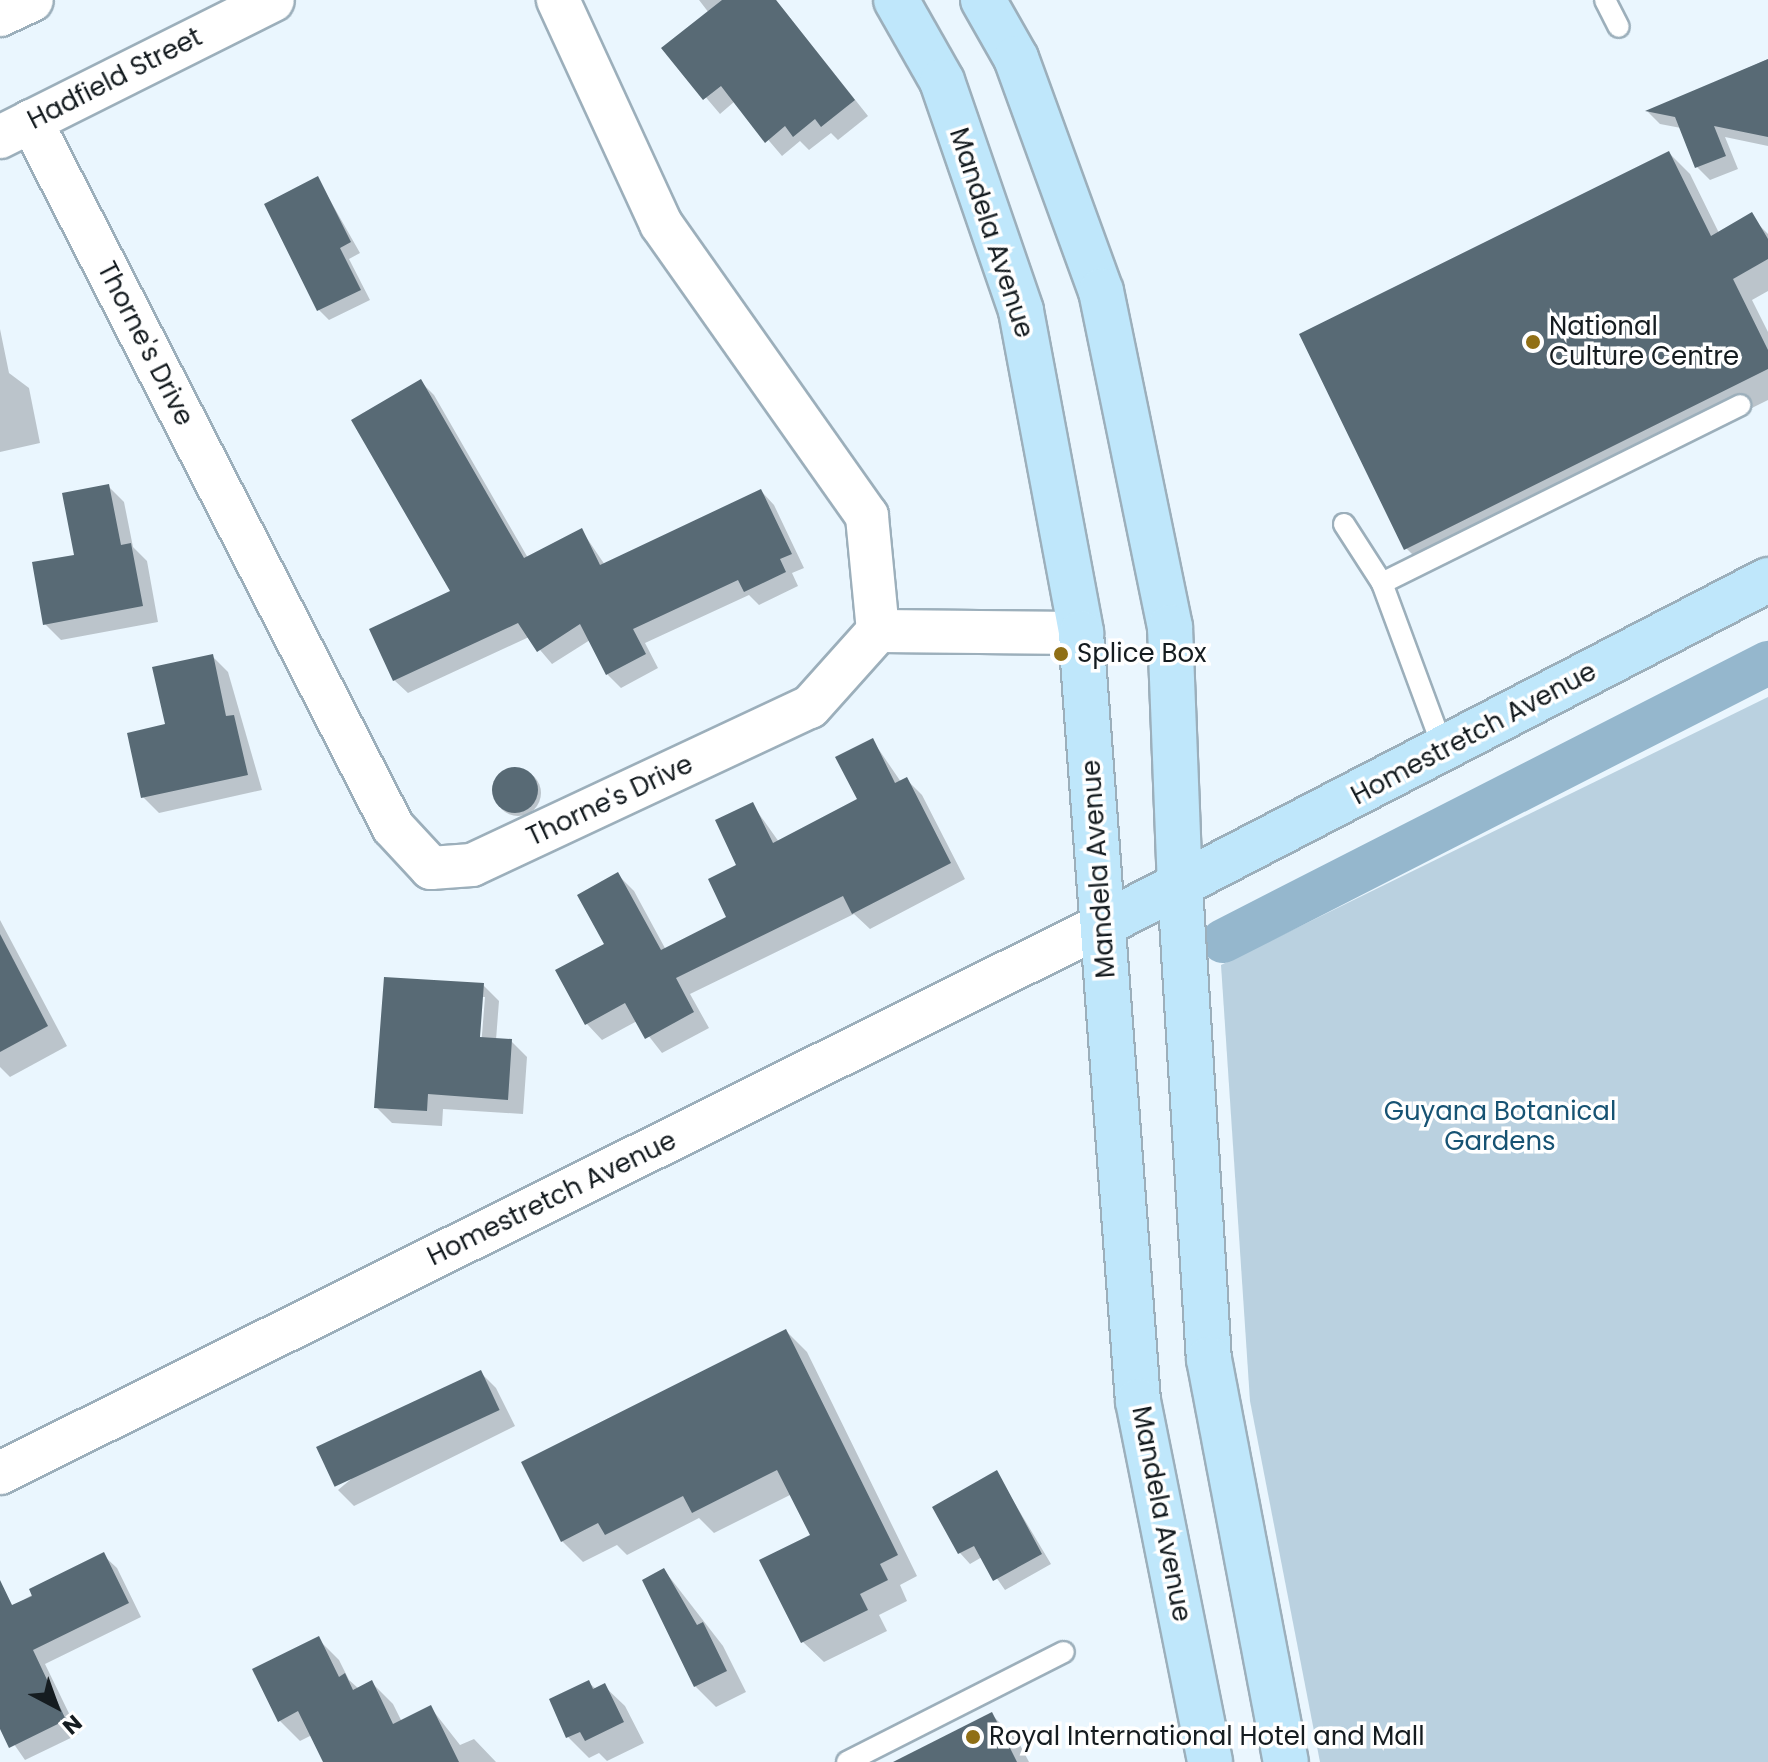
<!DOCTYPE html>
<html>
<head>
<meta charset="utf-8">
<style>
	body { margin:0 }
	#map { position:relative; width:1768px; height:1762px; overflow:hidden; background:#eaf6fe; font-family:Poppins,sans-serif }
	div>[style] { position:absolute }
	.green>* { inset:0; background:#bad1e0 }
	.shadow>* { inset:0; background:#0003 }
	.round { border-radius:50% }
	.canal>* { height:44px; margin:-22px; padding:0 22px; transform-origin:22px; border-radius:22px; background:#95b7cd }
	.building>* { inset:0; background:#586a75; transform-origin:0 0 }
	.roads { filter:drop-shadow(2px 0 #9cafbb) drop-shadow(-2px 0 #9cafbb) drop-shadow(0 2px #9cafbb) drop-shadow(0 -2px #9cafbb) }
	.lane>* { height:20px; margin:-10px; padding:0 10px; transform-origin:10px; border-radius:10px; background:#fff }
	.street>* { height:42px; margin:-21px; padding:0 21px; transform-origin:21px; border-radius:21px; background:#fff }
	.secondary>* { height:44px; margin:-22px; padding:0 22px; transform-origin:22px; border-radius:22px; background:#bfe7fb }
	.dots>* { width:22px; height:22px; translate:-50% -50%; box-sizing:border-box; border:4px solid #fff; border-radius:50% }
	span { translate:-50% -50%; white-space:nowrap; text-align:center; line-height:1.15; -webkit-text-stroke:7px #fff; paint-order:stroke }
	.street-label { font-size:26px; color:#151c20 }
	.poi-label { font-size:26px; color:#151c20 }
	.left { translate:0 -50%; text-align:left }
	.park-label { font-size:26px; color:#175373 }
	.north { position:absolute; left:16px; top:1666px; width:80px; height:80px; -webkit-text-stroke:6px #fff; paint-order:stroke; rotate:139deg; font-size:22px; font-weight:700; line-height:32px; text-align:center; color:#151c20 }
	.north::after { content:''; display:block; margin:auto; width:28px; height:36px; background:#151c20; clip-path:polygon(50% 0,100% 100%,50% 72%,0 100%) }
</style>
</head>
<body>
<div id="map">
	<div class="green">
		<i style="clip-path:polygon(1768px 697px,1768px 1762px,1320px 1762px,1250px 1401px,1221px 965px)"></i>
	</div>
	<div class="shadow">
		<i style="clip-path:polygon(699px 0,776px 0,868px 116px,838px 140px,831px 133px,809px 150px,800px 141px,782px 156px,735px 101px,720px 114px,664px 48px,709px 13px)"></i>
		<i style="clip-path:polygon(1768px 59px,1768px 146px,1725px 137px,1738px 169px,1710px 180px,1697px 167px,1681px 128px,1660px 124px,1648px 112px)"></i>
		<i style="clip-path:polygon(1669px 153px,1690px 174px,1719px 233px,1750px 216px,1768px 234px,1768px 291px,1752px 300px,1768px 332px,1768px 400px,1427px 569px,1406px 548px)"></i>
		<i style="clip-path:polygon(318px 179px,360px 253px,349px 259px,370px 300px,329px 320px,319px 310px)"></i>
		<i style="clip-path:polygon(0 329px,9px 373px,29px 388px,40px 443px,0 452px)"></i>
		<i style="clip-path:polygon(421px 382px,434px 395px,528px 558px,582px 531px,605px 565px,761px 491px,774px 505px,804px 568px,792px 573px,798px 586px,759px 605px,749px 595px,645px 643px,658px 668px,621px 688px,607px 674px,590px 640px,552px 664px,529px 637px,408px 693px,394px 680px,453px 592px)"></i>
		<i style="clip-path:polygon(108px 486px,124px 502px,133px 547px,147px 561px,158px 622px,61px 640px,45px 624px)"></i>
		<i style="clip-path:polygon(212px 656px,228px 672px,262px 790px,159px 813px,143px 797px)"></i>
		<i style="clip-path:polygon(873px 741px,901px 782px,906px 779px,922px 795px,965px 879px,870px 929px,854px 914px,690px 994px,709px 1028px,662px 1053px,637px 1021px,602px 1040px,587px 1024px,558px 971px,607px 945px,618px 875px,634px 891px,666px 950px,729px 918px,752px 804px,779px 842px,859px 800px)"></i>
		<i class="round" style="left:495px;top:770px;width:46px;height:46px"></i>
		<i style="clip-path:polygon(0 920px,67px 1046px,10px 1077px,0 1067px)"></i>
		<i style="clip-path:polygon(evenodd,483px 985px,499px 1001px,496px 1040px,511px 1041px,527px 1057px,523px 1114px,443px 1109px,442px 1126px,392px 1123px,376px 1107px,483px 985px,481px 997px,485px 997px,481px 1047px,477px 1047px,481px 997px)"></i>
		<i style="clip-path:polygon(786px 1331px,807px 1352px,917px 1576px,900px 1585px,907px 1601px,879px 1615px,887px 1631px,824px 1662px,803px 1642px,813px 1536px,792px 1494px,714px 1533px,699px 1518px,627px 1555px,617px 1545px,583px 1562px,562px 1541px)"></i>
		<i style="clip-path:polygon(480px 1372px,496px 1388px,515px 1426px,354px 1506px,338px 1490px)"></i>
		<i style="clip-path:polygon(996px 1472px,1051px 1564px,1005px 1590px,982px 1557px,970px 1564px,960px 1553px)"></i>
		<i style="clip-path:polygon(103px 1555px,117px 1568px,141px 1617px,45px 1664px,79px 1734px,25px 1760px,0 1724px,0 1613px)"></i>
		<i style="clip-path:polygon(664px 1570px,723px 1646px,746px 1692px,716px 1707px,695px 1686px)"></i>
		<i style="clip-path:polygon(318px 1639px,339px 1660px,349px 1680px,359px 1689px,372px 1683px,393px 1704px,402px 1722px,431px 1708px,460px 1745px,474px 1739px,496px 1762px,325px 1762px,312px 1735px,300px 1741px,280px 1721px)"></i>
		<i style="clip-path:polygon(588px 1682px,596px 1689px,604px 1686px,625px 1706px,644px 1743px,607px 1761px,599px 1753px,589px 1758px,568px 1737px)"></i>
		<i style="clip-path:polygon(991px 1714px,1018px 1741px,1029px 1762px,898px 1762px)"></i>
	</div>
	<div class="canal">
		<i style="left:1223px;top:941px;width:612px;rotate:-27.03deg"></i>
	</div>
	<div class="building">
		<i style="clip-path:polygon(722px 0,776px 0,855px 100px,821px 127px,815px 119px,793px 137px,785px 126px,765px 143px,721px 86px,703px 100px,661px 48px)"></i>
		<i style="clip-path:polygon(1768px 59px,1768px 137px,1714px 126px,1726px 156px,1695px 168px,1675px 117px,1645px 111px)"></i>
		<i style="clip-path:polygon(1669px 151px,1711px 236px,1752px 212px,1768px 239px,1768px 259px,1733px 279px,1768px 350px,1768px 369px,1404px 550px,1299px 334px)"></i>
		<i style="clip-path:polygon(318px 176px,351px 242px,340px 248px,361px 290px,317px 311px,264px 204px)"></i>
		<i style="clip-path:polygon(421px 379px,524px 558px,582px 528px,600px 565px,761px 489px,792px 554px,780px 559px,786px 572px,744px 592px,738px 580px,633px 629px,646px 654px,606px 675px,580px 624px,537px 652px,518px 623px,393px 681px,369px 629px,450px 591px,351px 420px)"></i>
		<i style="clip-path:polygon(109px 484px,121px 545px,131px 543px,143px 606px,43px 625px,32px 562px,74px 555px,62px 493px)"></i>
		<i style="clip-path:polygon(213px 654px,226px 716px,234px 715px,248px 775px,141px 798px,127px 733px,165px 724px,152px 667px)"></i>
		<i style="clip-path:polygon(873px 738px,895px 783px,907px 777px,951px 863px,852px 914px,843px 896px,676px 978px,694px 1012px,645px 1039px,625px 1003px,585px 1025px,555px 970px,604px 944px,577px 895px,618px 872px,661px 950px,726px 917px,708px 879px,736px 865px,715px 820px,753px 802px,773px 843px,857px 799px,835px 757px)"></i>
		<i class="round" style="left:492px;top:767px;width:46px;height:46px"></i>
		<i style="clip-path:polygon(0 934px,48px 1026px,0 1052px)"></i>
		<i style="clip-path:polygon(384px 977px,484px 983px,480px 1037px,512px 1039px,508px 1100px,428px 1094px,427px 1111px,374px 1108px)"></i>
		<i style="clip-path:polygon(786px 1329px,898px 1555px,880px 1564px,888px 1580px,860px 1594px,868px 1610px,801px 1643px,759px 1560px,810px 1535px,777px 1470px,692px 1513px,683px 1496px,605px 1535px,598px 1523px,561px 1542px,521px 1462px)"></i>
		<i style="left:481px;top:1370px;width:44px;height:182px;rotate:65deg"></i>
		<i style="clip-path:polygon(997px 1470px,1042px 1554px,993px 1581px,974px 1546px,958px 1554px,932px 1507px)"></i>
		<i style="clip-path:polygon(104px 1552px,129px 1603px,33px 1650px,66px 1720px,9px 1748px,0 1729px,0 1580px,12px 1605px,32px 1596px,29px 1589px)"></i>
		<i style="clip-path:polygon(664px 1568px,697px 1625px,703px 1622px,727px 1671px,694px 1687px,642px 1580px)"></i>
		<i style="clip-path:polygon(319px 1636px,339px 1677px,345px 1673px,353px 1690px,372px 1680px,393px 1724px,431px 1705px,459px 1762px,323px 1762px,298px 1711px,278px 1722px,252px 1669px)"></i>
		<i style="clip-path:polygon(589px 1680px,593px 1689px,605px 1683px,624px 1722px,585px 1741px,580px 1732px,566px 1738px,549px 1699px)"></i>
		<i style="clip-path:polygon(992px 1712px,1017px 1762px,893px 1762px)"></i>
	</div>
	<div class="roads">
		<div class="lane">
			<i style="left:1605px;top:0;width:30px;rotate:63deg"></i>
			<i style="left:1344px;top:524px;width:70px;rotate:57.2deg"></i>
			<i style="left:1382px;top:583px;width:179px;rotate:69.7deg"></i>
			<i style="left:1382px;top:583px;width:400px;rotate:-26.4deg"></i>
			<i style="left:847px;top:1762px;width:243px;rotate:-26.9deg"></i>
		</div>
		<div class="street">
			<i style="left:0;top:15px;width:35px;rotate:-25deg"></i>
			<i style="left:31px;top:121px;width:793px;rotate:62.85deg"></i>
			<i style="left:393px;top:827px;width:56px;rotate:47.2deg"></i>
			<i style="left:431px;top:868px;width:41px;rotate:-4.2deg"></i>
			<i style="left:472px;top:865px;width:373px;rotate:-25.1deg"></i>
			<i style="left:810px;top:707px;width:102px;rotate:-48.2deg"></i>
			<i style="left:878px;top:631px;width:116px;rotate:-95.5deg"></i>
			<i style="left:867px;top:516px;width:357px;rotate:-125.2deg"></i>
			<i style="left:661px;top:224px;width:247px;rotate:-114.7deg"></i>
			<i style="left:0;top:137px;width:305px;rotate:-26.6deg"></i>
			<i style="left:878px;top:631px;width:203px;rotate:0.6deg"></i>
			<i style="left:0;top:1473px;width:1233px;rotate:-26.44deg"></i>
		</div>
		<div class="secondary">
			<i style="left:896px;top:0;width:93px;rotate:60.4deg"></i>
			<i style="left:942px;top:81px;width:243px;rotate:71deg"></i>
			<i style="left:1021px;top:311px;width:328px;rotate:79.4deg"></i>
			<i style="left:1081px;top:633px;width:770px;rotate:85.76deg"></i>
			<i style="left:1138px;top:1401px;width:368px;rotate:78.7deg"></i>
			<i style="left:983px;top:0;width:67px;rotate:60.4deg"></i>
			<i style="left:1016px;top:58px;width:248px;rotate:70deg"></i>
			<i style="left:1101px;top:291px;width:343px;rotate:78.4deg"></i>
			<i style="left:1170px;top:627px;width:260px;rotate:87.8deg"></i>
			<i style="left:1180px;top:887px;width:473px;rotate:86.5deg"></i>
			<i style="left:1209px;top:1359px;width:410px;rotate:79.2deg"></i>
			<i style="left:1104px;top:924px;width:748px;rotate:-27.39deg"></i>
		</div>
	</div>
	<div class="dots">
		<i style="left:1533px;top:342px;background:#906f15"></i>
		<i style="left:1061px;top:654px;background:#906f15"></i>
		<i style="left:973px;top:1737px;background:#906f15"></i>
	</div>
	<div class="street-label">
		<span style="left:115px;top:79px;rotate:-27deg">Hadfield Street</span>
		<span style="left:991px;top:233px;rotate:72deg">Mandela Avenue</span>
		<span style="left:145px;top:344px;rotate:63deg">Thorne's Drive</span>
		<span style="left:1474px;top:734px;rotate:-28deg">Homestretch Avenue</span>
		<span style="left:610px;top:801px;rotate:-25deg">Thorne's Drive</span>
		<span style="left:1099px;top:869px;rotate:-94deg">Mandela Avenue</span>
		<span style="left:552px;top:1199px;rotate:-26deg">Homestretch Avenue</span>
		<span style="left:1161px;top:1514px;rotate:79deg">Mandela Avenue</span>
	</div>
	<div class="poi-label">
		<span class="left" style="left:1549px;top:342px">National<br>Culture Centre</span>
		<span class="left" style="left:1077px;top:654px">Splice Box</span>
		<span class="left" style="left:989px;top:1737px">Royal International Hotel and Mall</span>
	</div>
	<div class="park-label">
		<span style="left:1500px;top:1127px">Guyana Botanical<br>Gardens</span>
	</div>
	<div class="north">N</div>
</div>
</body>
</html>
